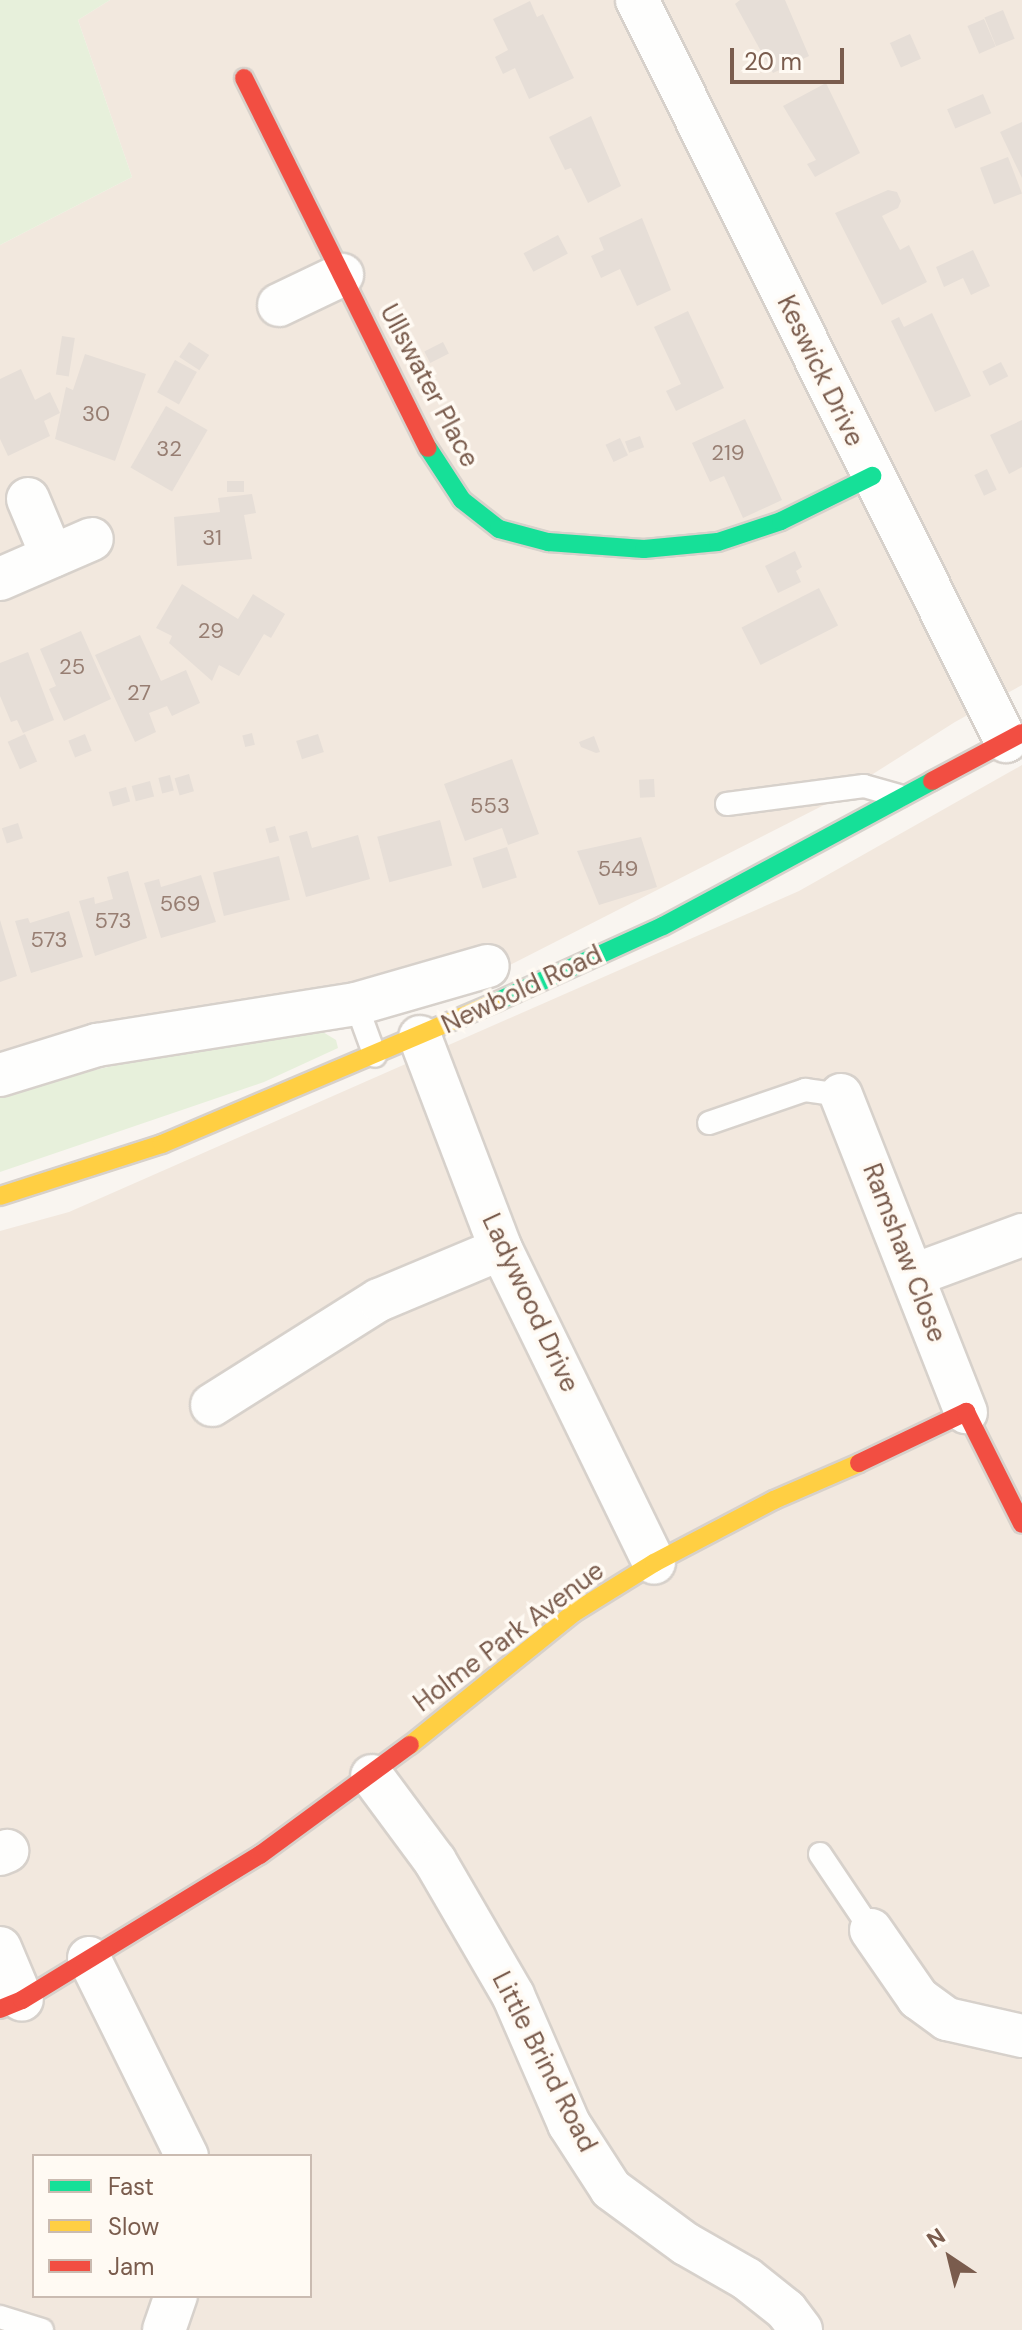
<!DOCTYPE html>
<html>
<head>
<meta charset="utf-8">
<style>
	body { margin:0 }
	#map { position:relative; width:1022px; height:2330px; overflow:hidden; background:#f9f5f0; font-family:"DM Sans",sans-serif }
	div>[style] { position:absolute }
	.residential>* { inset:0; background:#f2e8de }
	.green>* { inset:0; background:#e7f0db }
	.building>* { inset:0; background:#e6ded7; transform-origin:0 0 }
	.roads { filter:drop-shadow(2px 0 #d7d1cb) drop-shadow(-2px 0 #d7d1cb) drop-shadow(0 2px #d7d1cb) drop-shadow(0 -2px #d7d1cb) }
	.lane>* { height:22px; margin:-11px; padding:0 11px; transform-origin:11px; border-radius:11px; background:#fefefd }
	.street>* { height:42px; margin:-21px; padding:0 21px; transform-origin:21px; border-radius:21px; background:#fefefd }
	.fast>* { height:18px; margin:-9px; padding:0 9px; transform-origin:9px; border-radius:9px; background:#16e098 }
	.slow>* { height:18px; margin:-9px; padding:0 9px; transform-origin:9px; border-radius:9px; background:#ffcf43 }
	.jam>* { height:18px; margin:-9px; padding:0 9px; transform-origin:9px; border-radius:9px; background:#f24e42 }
	span { translate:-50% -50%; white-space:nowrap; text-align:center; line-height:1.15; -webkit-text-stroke:7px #fffaf3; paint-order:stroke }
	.number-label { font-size:22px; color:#977e72 }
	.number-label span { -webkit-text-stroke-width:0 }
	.street-label { font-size:26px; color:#7a5c4d }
	.legend { position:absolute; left:32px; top:2154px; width:280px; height:144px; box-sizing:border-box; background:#fffaf3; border:2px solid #cabbb1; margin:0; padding:10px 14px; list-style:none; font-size:24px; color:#7a5c4d }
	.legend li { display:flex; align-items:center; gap:16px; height:40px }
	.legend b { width:40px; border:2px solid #cabbb1 }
	.north { position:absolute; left:910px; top:2218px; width:80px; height:80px; -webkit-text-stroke:6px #fffaf3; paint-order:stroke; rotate:325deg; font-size:22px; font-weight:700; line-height:32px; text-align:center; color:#7a5c4d }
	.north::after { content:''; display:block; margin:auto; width:28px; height:36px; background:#7a5c4d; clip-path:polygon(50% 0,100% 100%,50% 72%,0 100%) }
	.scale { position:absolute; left:730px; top:48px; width:114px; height:36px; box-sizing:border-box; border:4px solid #7a5c4d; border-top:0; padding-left:10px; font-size:24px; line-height:28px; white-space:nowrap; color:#7a5c4d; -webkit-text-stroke:6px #fffaf3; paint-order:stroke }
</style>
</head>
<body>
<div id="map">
	<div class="residential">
		<i style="clip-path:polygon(110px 0,1022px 0,1022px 685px,955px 722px,824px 805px,508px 966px,0 1078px,0 245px,132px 177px,78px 20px)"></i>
		<i style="clip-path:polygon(evenodd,1022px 765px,1022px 2330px,0 2330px,0 1231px,69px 1212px,799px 891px,1022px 765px,34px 2156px,310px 2156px,310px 2296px,34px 2296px,34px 2156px)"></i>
	</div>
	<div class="green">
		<i style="clip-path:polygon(0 0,110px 0,78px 20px,132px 177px,0 245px)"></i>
		<i style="clip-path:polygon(318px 1029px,336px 1040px,338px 1048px,264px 1082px,0 1172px,0 1091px,185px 1050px)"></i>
	</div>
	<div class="building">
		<i style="clip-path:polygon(740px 0,785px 0,809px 56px,773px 73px,735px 4px)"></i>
		<i style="clip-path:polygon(530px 1px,537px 17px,543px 14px,574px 78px,529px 99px,515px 68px,503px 74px,495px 57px,508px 50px,493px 19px)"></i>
		<i style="left:1003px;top:10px;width:31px;height:20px;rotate:68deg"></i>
		<i style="left:984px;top:19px;width:30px;height:18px;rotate:67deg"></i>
		<i style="left:910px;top:34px;width:27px;height:22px;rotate:66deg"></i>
		<i style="clip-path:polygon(826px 83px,860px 153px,815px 177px,807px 164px,816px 160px,783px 106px)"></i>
		<i style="left:983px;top:94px;width:21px;height:39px;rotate:67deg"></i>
		<i style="clip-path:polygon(591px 116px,621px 186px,588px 203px,571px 168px,565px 170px,549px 137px)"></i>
		<i style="clip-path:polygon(1022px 122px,1022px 178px,1000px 132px)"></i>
		<i style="left:1008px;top:157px;width:39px;height:30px;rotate:69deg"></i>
		<i style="clip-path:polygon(888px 190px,897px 192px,901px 201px,898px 208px,882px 216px,900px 250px,909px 245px,927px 282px,882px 305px,835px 213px)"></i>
		<i style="clip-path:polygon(642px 218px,671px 290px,637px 306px,620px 269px,601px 278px,591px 256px,604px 250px,599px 238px)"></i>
		<i style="left:558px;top:235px;width:21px;height:39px;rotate:62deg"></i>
		<i style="clip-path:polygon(973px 250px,990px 286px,971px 295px,963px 278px,944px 287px,936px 267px)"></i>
		<i style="clip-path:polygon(688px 311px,724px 388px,676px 411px,666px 391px,681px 384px,654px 327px)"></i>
		<i style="clip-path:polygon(932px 313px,971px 396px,935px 412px,891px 321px,899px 317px,904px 327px)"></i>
		<i style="left:62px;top:336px;width:13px;height:39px;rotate:9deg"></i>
		<i style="left:189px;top:342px;width:24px;height:18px;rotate:33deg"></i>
		<i style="left:443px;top:342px;width:13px;height:21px;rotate:63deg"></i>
		<i style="clip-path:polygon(85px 354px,146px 374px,115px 461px,55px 439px,66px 387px,73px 390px)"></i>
		<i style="left:175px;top:360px;width:25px;height:37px;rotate:29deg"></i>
		<i style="left:1001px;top:362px;width:16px;height:21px;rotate:63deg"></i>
		<i style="clip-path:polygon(21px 369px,35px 400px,50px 392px,60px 413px,44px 421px,50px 436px,8px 456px,0 439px,0 379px)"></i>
		<i style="left:166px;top:406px;width:48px;height:71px;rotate:30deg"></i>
		<i style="clip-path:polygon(745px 419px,782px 500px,743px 518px,724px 476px,710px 482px,692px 443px)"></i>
		<i style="clip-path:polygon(1022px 420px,1022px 467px,1009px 474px,990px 435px)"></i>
		<i style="left:640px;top:436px;width:12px;height:16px;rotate:70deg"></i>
		<i style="left:620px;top:438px;width:19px;height:16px;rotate:65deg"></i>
		<i style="left:987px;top:469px;width:23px;height:14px;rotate:65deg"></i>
		<i style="left:244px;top:481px;width:11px;height:17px;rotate:90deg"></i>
		<i style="clip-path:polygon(252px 494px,256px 513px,244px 515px,252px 559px,177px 566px,174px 517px,220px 512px,218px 498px)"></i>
		<i style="clip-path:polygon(795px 551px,802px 567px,796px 571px,801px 582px,778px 593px,765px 566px)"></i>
		<i style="clip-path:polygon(182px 584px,238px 619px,253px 594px,285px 614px,271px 638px,264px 634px,239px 676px,219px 665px,212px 681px,169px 643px,172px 636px,156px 628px)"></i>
		<i style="left:819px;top:588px;width:42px;height:87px;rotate:63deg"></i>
		<i style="clip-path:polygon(81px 631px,111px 699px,64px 721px,49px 689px,56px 686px,40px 649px)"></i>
		<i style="clip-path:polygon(140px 635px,161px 681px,186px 670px,200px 703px,172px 716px,167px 706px,149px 713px,156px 732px,135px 742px,95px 655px)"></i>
		<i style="clip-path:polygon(28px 652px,54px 720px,23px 733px,17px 720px,11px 722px,0 696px,0 663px)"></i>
		<i style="left:252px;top:733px;width:12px;height:10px;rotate:76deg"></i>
		<i style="left:25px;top:734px;width:30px;height:19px;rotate:66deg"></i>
		<i style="left:85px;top:734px;width:18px;height:18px;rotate:68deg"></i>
		<i style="left:318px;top:734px;width:19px;height:23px;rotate:72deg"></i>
		<i style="clip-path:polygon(594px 736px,600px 752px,596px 753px,581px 747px,579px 742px)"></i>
		<i style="clip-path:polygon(512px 759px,539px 834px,508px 845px,502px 828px,465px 841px,444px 784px)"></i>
		<i style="left:189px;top:774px;width:18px;height:15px;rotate:74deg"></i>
		<i style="left:170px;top:775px;width:16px;height:12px;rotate:76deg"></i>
		<i style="left:654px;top:779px;width:18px;height:15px;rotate:87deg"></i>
		<i style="left:150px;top:781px;width:16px;height:19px;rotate:75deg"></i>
		<i style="left:126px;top:787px;width:15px;height:18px;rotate:74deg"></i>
		<i style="left:440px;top:820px;width:47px;height:65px;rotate:75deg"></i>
		<i style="left:18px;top:823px;width:16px;height:17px;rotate:72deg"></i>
		<i style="left:275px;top:826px;width:15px;height:10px;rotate:74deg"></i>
		<i style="clip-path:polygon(307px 831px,312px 848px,358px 835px,370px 879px,306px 897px,289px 836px)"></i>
		<i style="clip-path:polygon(641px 837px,657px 887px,599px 905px,577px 851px)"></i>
		<i style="left:507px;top:847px;width:32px;height:36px;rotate:72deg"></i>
		<i style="left:279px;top:856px;width:45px;height:68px;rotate:76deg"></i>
		<i style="clip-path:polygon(128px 871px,147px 938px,95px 956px,79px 901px,94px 897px,95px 904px,113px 899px,107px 877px)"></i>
		<i style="clip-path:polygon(201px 875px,216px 922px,161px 938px,144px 883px,159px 879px,161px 887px)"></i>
		<i style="clip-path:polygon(69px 911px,83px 957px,31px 973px,15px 921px,28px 918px,30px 923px)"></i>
		<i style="clip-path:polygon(0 920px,17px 976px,0 982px)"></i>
	</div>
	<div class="roads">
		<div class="lane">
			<i style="left:727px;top:804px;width:138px;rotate:-7.5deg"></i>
			<i style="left:864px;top:786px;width:37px;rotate:16deg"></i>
			<i style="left:356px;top:1004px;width:55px;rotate:69.9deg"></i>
			<i style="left:709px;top:1123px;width:102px;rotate:-19deg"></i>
			<i style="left:805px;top:1090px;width:36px;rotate:8deg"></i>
			<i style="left:820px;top:1854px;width:92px;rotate:56.1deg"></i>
			<i style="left:0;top:2317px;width:44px;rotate:17.2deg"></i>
		</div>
		<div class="street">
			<i style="left:637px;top:0;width:828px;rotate:63.53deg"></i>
			<i style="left:279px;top:305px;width:70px;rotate:-25.5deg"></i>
			<i style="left:28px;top:499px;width:62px;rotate:67.2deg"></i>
			<i style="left:0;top:579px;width:100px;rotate:-23.5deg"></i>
			<i style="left:420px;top:1037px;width:227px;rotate:69.1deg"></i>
			<i style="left:501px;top:1249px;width:349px;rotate:64deg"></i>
			<i style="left:0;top:1075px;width:102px;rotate:-17.2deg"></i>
			<i style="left:97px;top:1045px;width:262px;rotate:-9deg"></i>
			<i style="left:356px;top:1004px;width:137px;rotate:-16.1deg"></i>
			<i style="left:841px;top:1095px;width:341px;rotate:68.5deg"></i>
			<i style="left:914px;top:1275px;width:115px;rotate:-20.3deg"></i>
			<i style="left:212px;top:1405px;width:197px;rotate:-32.2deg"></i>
			<i style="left:379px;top:1300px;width:132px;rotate:-22.7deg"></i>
			<i style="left:372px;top:1776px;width:106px;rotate:53.5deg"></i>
			<i style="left:435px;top:1861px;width:155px;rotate:59.8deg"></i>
			<i style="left:513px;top:1995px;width:141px;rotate:66.5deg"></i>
			<i style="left:569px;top:2124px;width:77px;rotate:57.1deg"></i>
			<i style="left:611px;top:2189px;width:93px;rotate:36.3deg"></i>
			<i style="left:686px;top:2244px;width:70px;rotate:29.8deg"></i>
			<i style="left:747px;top:2279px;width:50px;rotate:38.5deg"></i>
			<i style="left:786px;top:2310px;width:25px;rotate:53deg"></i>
			<i style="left:0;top:1854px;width:8px;rotate:-23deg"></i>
			<i style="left:871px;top:1930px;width:83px;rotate:55.3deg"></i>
			<i style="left:918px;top:1998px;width:36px;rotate:36deg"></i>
			<i style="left:947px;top:2019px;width:77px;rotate:12.8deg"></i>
			<i style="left:0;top:1948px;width:56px;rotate:67.1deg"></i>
			<i style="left:89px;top:1958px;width:221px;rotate:63.7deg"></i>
			<i style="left:164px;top:2330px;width:36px;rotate:-71deg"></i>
		</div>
		<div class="fast">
			<i style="left:428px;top:448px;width:62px;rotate:56.8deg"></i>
			<i style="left:462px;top:500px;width:47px;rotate:38.1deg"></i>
			<i style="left:499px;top:529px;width:51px;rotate:14.9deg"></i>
			<i style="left:548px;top:542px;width:96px;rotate:4.2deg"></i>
			<i style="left:644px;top:549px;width:74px;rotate:-5.4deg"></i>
			<i style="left:718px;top:542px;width:66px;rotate:-18.4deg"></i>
			<i style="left:781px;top:521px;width:102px;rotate:-26.3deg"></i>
			<i style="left:496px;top:1002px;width:183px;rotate:-24.5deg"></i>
			<i style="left:663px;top:926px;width:306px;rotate:-28.3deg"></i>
		</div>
		<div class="slow">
			<i style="left:0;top:1196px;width:170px;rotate:-17.8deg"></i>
			<i style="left:162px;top:1144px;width:363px;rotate:-23deg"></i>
			<i style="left:410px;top:1745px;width:212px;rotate:-38.9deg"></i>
			<i style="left:575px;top:1612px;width:93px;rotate:-31.8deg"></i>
			<i style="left:654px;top:1563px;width:136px;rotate:-27.7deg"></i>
			<i style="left:774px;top:1500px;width:93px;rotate:-23.5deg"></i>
		</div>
		<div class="jam">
			<i style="left:244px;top:78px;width:413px;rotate:63.6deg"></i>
			<i style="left:932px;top:781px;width:102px;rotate:-28.1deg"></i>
			<i style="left:859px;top:1463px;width:119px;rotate:-25.5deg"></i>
			<i style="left:966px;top:1412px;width:125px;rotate:63.4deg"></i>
			<i style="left:0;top:2009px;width:24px;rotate:-22deg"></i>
			<i style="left:22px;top:2000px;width:279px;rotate:-31.4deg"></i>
			<i style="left:260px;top:1855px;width:186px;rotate:-36.3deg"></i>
		</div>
	</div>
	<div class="number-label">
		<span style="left:96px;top:414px">30</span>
		<span style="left:169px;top:449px">32</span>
		<span style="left:728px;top:453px">219</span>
		<span style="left:212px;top:538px">31</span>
		<span style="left:211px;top:631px">29</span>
		<span style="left:72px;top:667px">25</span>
		<span style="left:139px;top:693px">27</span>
		<span style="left:490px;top:806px">553</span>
		<span style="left:618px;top:869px">549</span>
		<span style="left:180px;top:904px">569</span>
		<span style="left:113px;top:921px">573</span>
		<span style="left:49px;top:940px">573</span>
	</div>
	<div class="street-label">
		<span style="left:820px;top:371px;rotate:64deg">Keswick Drive</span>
		<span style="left:429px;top:386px;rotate:62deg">Ullswater Place</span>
		<span style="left:522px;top:990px;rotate:-25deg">Newbold Road</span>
		<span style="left:904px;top:1253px;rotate:69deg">Ramshaw Close</span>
		<span style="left:530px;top:1303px;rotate:65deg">Ladywood Drive</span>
		<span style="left:509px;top:1637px;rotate:-37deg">Holme Park Avenue</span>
		<span style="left:544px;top:2062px;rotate:63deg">Little Brind Road</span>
	</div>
	<ul class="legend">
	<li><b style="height:10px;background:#16e098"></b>Fast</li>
	<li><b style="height:10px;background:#ffcf43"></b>Slow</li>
	<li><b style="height:10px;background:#f24e42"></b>Jam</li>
	</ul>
	<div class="north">N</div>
	<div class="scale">20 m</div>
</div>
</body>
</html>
